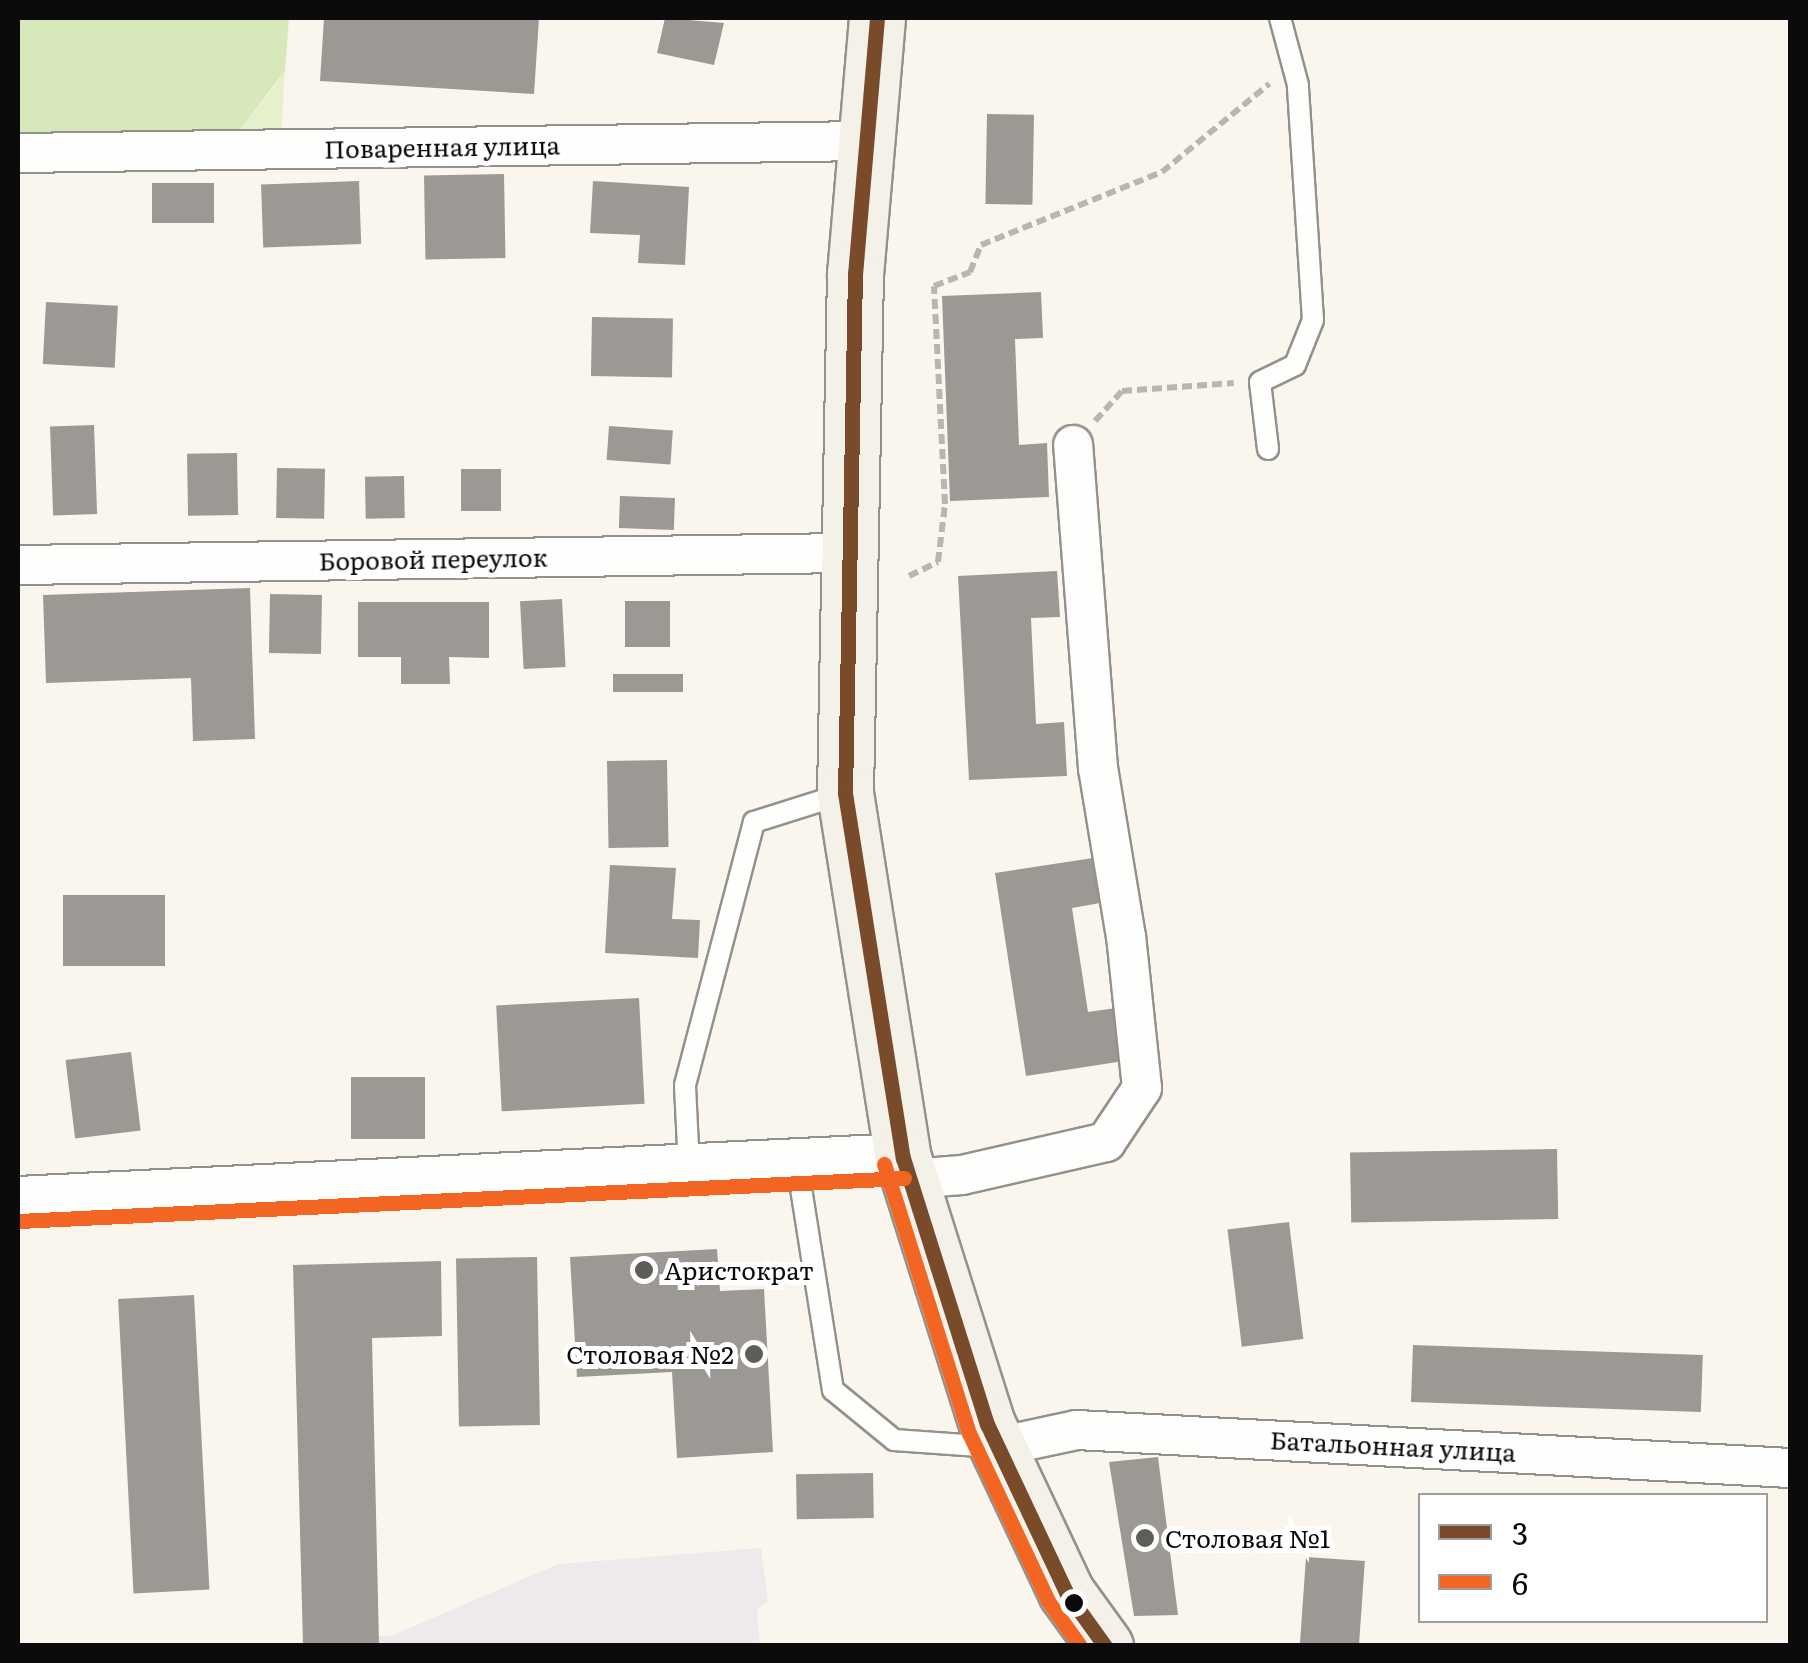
<!DOCTYPE html>
<html>
<head>
<meta charset="utf-8">
<style>
	body { margin:0 }
	#map { position:relative; width:1808px; height:1663px; overflow:hidden; background:#faf6ee; font-family:Literata,serif }
	div>[style] { position:absolute }
	.industrial>* { inset:0; background:#f0e9ec }
	.green>* { inset:0; background:#e6f0cc }
	.forest>* { inset:0; background:#d7e8ba }
	.building>* { inset:0; background:#9c9894; transform-origin:0 0 }
	.path>* { height:6px; margin-top:-3px; transform-origin:0; background:repeating-linear-gradient(90deg,#b7b6b5 0 10px,transparent 0 15px) }
	.roads { filter:drop-shadow(2px 0 #93918d) drop-shadow(-2px 0 #93918d) drop-shadow(0 2px #93918d) drop-shadow(0 -2px #93918d) }
	.service>* { height:20px; margin:-10px; padding:0 10px; transform-origin:10px; border-radius:10px; background:#fefefc }
	.minor>* { height:38px; margin:-19px; padding:0 19px; transform-origin:19px; border-radius:19px; background:#fefefc }
	.tertiary>* { height:48px; margin:-24px; padding:0 24px; transform-origin:24px; border-radius:24px; background:#fefefc }
	.secondary>* { height:55px; margin:-27.5px; padding:0 27.5px; transform-origin:27.5px; border-radius:27.5px; background:#f4f1e8 }
	.bus-1>* { height:15px; margin:-7.5px; padding:0 7.5px; transform-origin:7.5px; border-radius:7.5px; background:#7a4b2a }
	.bus-2>* { height:15px; margin:-7.5px; padding:0 7.5px; transform-origin:7.5px; border-radius:7.5px; background:#f26522 }
	.dots>* { width:28px; height:28px; translate:-50% -50%; box-sizing:border-box; border:5px solid #fff; border-radius:50% }
	span { translate:-50% -50%; white-space:nowrap; text-align:center; line-height:1.15; -webkit-text-stroke:10px #fff; paint-order:stroke }
	.street-label { font-size:25px; color:#0b0b0b }
	.poi-label { font-size:25px; color:#0b0b0b }
	.left { translate:0 -50%; text-align:left }
	.right { translate:-100% -50%; text-align:right }
	.frame { position:absolute; inset:0; border:20px solid #0b0b0b; pointer-events:none }
	.legend { position:absolute; left:1418px; top:1493px; width:350px; height:130px; box-sizing:border-box; background:#fff; border:2px solid #9d9d9d; margin:0; padding:12px 18px; list-style:none; font-size:30px; color:#0b0b0b }
	.legend li { display:flex; align-items:center; gap:20px; height:50px }
	.legend b { width:50px; border:2px solid #9d9d9d }
</style>
</head>
<body>
<div id="map">
	<div class="industrial">
		<i style="clip-path:polygon(761px 1548px,768px 1601px,757px 1609px,760px 1645px,319px 1646px,318px 1637px,391px 1636px,558px 1564px)"></i>
	</div>
	<div class="green">
		<i style="clip-path:polygon(285px 71px,281px 136px,238px 132px,271px 91px)"></i>
	</div>
	<div class="forest">
		<i style="clip-path:polygon(18px 18px,289px 18px,285px 71px,238px 132px,18px 137px)"></i>
	</div>
	<div class="building">
		<i style="clip-path:polygon(324px 18px,539px 18px,534px 94px,320px 81px)"></i>
		<i style="clip-path:polygon(665px 18px,724px 23px,714px 65px,657px 53px)"></i>
		<i style="left:987px;top:114px;width:47px;height:90px;rotate:1deg"></i>
		<i style="left:504px;top:174px;width:84px;height:80px;rotate:89deg"></i>
		<i style="left:359px;top:181px;width:63px;height:98px;rotate:88deg"></i>
		<i style="clip-path:polygon(593px 181px,689px 187px,685px 265px,638px 263px,640px 235px,590px 233px)"></i>
		<i style="left:152px;top:183px;width:62px;height:40px"></i>
		<i style="clip-path:polygon(1041px 292px,1043px 338px,1015px 339px,1019px 445px,1047px 443px,1049px 497px,950px 501px,942px 296px)"></i>
		<i style="left:46px;top:302px;width:72px;height:62px;rotate:3deg"></i>
		<i style="left:592px;top:317px;width:81px;height:59px;rotate:1deg"></i>
		<i style="left:94px;top:425px;width:89px;height:44px;rotate:88deg"></i>
		<i style="left:609px;top:426px;width:64px;height:34px;rotate:4deg"></i>
		<i style="left:237px;top:453px;width:62px;height:50px;rotate:89deg"></i>
		<i style="left:277px;top:468px;width:48px;height:50px;rotate:1deg"></i>
		<i style="left:461px;top:469px;width:40px;height:42px"></i>
		<i style="left:404px;top:476px;width:42px;height:39px;rotate:89deg"></i>
		<i style="left:620px;top:496px;width:55px;height:32px;rotate:2deg"></i>
		<i style="clip-path:polygon(1057px 571px,1060px 617px,1031px 618px,1036px 724px,1064px 722px,1067px 776px,969px 780px,958px 576px)"></i>
		<i style="clip-path:polygon(250px 588px,255px 739px,193px 741px,191px 678px,46px 683px,43px 595px)"></i>
		<i style="left:270px;top:594px;width:52px;height:59px;rotate:1deg"></i>
		<i style="left:562px;top:599px;width:68px;height:42px;rotate:87deg"></i>
		<i style="left:625px;top:601px;width:45px;height:46px"></i>
		<i style="clip-path:polygon(358px 602px,489px 602px,489px 658px,449px 657px,450px 684px,401px 684px,401px 657px,358px 657px)"></i>
		<i style="left:613px;top:674px;width:70px;height:18px"></i>
		<i style="left:667px;top:760px;width:87px;height:60px;rotate:89deg"></i>
		<i style="clip-path:polygon(1093px 858px,1100px 903px,1072px 908px,1088px 1012px,1116px 1008px,1124px 1061px,1026px 1076px,995px 873px)"></i>
		<i style="clip-path:polygon(610px 865px,676px 868px,672px 919px,700px 920px,698px 958px,605px 953px)"></i>
		<i style="left:63px;top:895px;width:102px;height:71px"></i>
		<i style="left:639px;top:998px;width:106px;height:143px;rotate:87deg"></i>
		<i style="left:131px;top:1052px;width:79px;height:66px;rotate:83deg"></i>
		<i style="left:351px;top:1077px;width:74px;height:62px"></i>
		<i style="left:1557px;top:1149px;width:70px;height:207px;rotate:89deg"></i>
		<i style="left:1289px;top:1222px;width:118px;height:62px;rotate:83deg"></i>
		<i style="clip-path:polygon(717px 1249px,720px 1291px,764px 1289px,773px 1452px,677px 1458px,672px 1372px,577px 1377px,570px 1257px)"></i>
		<i style="left:537px;top:1257px;width:168px;height:81px;rotate:89deg"></i>
		<i style="clip-path:polygon(441px 1261px,442px 1336px,372px 1338px,379px 1644px,303px 1645px,293px 1265px)"></i>
		<i style="left:194px;top:1295px;width:295px;height:76px;rotate:87deg"></i>
		<i style="left:1413px;top:1345px;width:290px;height:57px;rotate:2deg"></i>
		<i style="clip-path:polygon(1158px 1457px,1178px 1615px,1134px 1616px,1109px 1462px)"></i>
		<i style="left:873px;top:1473px;width:45px;height:77px;rotate:89deg"></i>
		<i style="left:1306px;top:1557px;width:59px;height:89px;rotate:4deg"></i>
	</div>
	<div class="path">
		<i style="left:1095px;top:421px;width:40px;rotate:-48deg"></i>
		<i style="left:1122px;top:391px;width:112px;rotate:-4.1deg"></i>
		<i style="left:909px;top:576px;width:32px;rotate:-26deg"></i>
		<i style="left:938px;top:562px;width:58px;rotate:-83.1deg"></i>
		<i style="left:945px;top:504px;width:218px;rotate:-92.9deg"></i>
		<i style="left:934px;top:286px;width:39px;rotate:-21deg"></i>
		<i style="left:970px;top:272px;width:29px;rotate:-68deg"></i>
		<i style="left:981px;top:245px;width:195px;rotate:-22deg"></i>
		<i style="left:1162px;top:172px;width:139px;rotate:-39.4deg"></i>
	</div>
	<div class="roads">
		<div class="service">
			<i style="left:1268px;top:449px;width:67px;rotate:-96.8deg"></i>
			<i style="left:1260px;top:382px;width:39px;rotate:-26deg"></i>
			<i style="left:1295px;top:365px;width:48px;rotate:-68.2deg"></i>
			<i style="left:1313px;top:320px;width:235px;rotate:-93.7deg"></i>
			<i style="left:1298px;top:85px;width:69px;rotate:-105deg"></i>
			<i style="left:797px;top:1163px;width:230px;rotate:81deg"></i>
			<i style="left:833px;top:1390px;width:79px;rotate:39.3deg"></i>
			<i style="left:894px;top:1440px;width:99px;rotate:4deg"></i>
			<i style="left:689px;top:1168px;width:83px;rotate:-92.8deg"></i>
			<i style="left:685px;top:1085px;width:272px;rotate:-75.3deg"></i>
			<i style="left:754px;top:822px;width:93px;rotate:-17.5deg"></i>
		</div>
		<div class="minor">
			<i style="left:18px;top:153px;width:848px;rotate:-0.81deg"></i>
			<i style="left:18px;top:565px;width:831px;rotate:-0.83deg"></i>
			<i style="left:910px;top:1179px;width:52px;rotate:-4.4deg"></i>
			<i style="left:962px;top:1175px;width:148px;rotate:-12.9deg"></i>
			<i style="left:1106px;top:1142px;width:65px;rotate:-56.3deg"></i>
			<i style="left:1142px;top:1088px;width:152px;rotate:-96deg"></i>
			<i style="left:1126px;top:937px;width:171px;rotate:-99.4deg"></i>
			<i style="left:1098px;top:768px;width:324px;rotate:-94.4deg"></i>
			<i style="left:997px;top:1447px;width:82px;rotate:-12deg"></i>
			<i style="left:1077px;top:1430px;width:714px;rotate:3.05deg"></i>
		</div>
		<div class="tertiary">
			<i style="left:18px;top:1201px;width:886px;rotate:-2.78deg"></i>
		</div>
		<div class="secondary">
			<i style="left:877px;top:18px;width:256px;rotate:94.9deg"></i>
			<i style="left:855px;top:273px;width:520px;rotate:91.1deg"></i>
			<i style="left:845px;top:793px;width:370px;rotate:81deg"></i>
			<i style="left:903px;top:1158px;width:279px;rotate:72.5deg"></i>
			<i style="left:987px;top:1424px;width:186px;rotate:64.8deg"></i>
			<i style="left:1066px;top:1592px;width:67px;rotate:54.2deg"></i>
		</div>
	</div>
	<div class="bus-1">
		<i style="left:877px;top:18px;width:256px;rotate:94.9deg"></i>
		<i style="left:855px;top:273px;width:520px;rotate:91.1deg"></i>
		<i style="left:845px;top:793px;width:370px;rotate:81deg"></i>
		<i style="left:903px;top:1158px;width:279px;rotate:72.5deg"></i>
		<i style="left:987px;top:1424px;width:186px;rotate:64.8deg"></i>
		<i style="left:1066px;top:1592px;width:67px;rotate:54.2deg"></i>
	</div>
	<div class="bus-2">
		<i style="left:884px;top:1164px;width:282px;rotate:72.5deg"></i>
		<i style="left:969px;top:1433px;width:186px;rotate:64.8deg"></i>
		<i style="left:1048px;top:1601px;width:55px;rotate:54.6deg"></i>
		<i style="left:19px;top:1221px;width:886px;rotate:-2.78deg"></i>
	</div>
	<div class="dots">
		<i style="left:644px;top:1270px;background:#5f5d5a"></i>
		<i style="left:754px;top:1354px;background:#5f5d5a"></i>
		<i style="left:1145px;top:1538px;background:#5f5d5a"></i>
		<i style="left:1074px;top:1603px;background:#0b0b0b"></i>
	</div>
	<div class="street-label">
		<span style="left:442px;top:147px;rotate:-1deg">Поваренная улица</span>
		<span style="left:433px;top:559px;rotate:-1deg">Боровой переулок</span>
		<span style="left:1393px;top:1446px;rotate:3deg">Батальонная улица</span>
	</div>
	<div class="poi-label">
		<span class="left" style="left:664px;top:1270px">Аристократ</span>
		<span class="right" style="left:734px;top:1354px">Столовая №2</span>
		<span class="left" style="left:1165px;top:1538px">Столовая №1</span>
	</div>
	<div class="frame"></div>
	<ul class="legend">
	<li><b style="height:12px;background:#7a4b2a"></b>3</li>
	<li><b style="height:12px;background:#f26522"></b>6</li>
	</ul>
</div>
</body>
</html>
